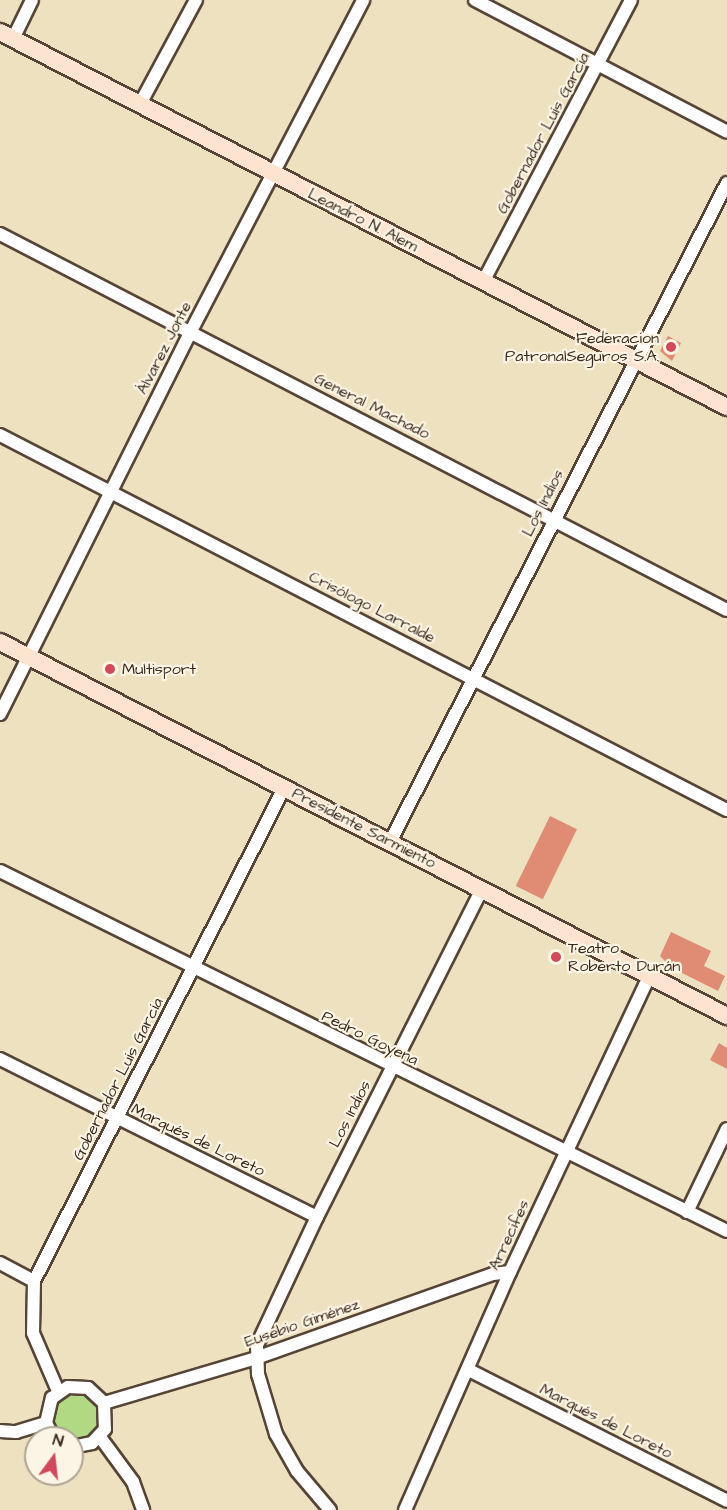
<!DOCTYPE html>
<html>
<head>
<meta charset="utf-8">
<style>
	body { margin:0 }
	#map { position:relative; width:727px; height:1510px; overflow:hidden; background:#eee1c0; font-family:"Architects Daughter",sans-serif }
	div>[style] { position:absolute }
	.green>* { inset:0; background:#b1d883 }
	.building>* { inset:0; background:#e08c74; transform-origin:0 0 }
	.roads { filter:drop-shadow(2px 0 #564536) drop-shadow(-2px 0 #564536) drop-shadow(0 2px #564536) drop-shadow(0 -2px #564536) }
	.street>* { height:12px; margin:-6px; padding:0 6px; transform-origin:6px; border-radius:6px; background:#fff }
	.secondary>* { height:16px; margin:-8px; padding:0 8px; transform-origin:8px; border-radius:8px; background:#fde4d1 }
	.dots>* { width:16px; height:16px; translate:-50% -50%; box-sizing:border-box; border:3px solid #fcf5e5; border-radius:50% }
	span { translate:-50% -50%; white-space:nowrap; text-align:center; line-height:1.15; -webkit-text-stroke:4.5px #fcf5e5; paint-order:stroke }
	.street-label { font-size:16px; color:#3b2a1e }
	.poi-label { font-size:16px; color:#3b2a1e }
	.right { translate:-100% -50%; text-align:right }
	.left { translate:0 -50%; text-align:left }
	.north { position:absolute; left:24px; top:1426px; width:60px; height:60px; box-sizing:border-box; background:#fcf5e5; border:2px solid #afa495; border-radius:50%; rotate:15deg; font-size:16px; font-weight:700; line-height:24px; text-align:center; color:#3b2a1e }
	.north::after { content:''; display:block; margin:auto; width:21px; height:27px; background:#d1495b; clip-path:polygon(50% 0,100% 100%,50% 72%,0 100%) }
</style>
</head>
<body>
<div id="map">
	<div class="green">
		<i style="clip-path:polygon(75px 1389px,95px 1396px,105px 1415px,97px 1436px,72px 1444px,72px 1438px,59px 1438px,52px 1429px,51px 1405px)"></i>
	</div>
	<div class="building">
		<i style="clip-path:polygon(668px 336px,681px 343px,672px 361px,660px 351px)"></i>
		<i style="left:550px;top:816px;width:30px;height:78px;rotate:26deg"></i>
		<i style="clip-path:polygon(671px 932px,711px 951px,704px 966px,725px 976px,718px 991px,672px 968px,660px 956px)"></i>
		<i style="clip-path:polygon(719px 1043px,727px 1048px,727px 1069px,710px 1060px)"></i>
	</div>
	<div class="roads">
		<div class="street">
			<i style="left:475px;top:0;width:284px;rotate:27.6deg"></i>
			<i style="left:13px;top:39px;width:43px;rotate:-64deg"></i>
			<i style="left:140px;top:104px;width:118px;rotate:-61.7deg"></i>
			<i style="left:0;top:234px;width:818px;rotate:27.35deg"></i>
			<i style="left:483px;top:282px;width:318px;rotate:-62.3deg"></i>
			<i style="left:0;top:435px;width:818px;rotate:27.29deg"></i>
			<i style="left:0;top:714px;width:428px;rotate:-63.5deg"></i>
			<i style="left:191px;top:331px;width:373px;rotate:-62.5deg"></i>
			<i style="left:391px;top:840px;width:738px;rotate:-62.91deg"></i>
			<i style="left:0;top:871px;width:811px;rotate:26.34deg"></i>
			<i style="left:0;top:1059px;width:354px;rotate:26.5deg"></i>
			<i style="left:687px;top:1212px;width:92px;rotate:-64.3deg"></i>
			<i style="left:0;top:1263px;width:38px;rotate:28deg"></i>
			<i style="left:469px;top:1370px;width:289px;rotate:26.9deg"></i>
			<i style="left:58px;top:1391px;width:63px;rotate:-113.3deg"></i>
			<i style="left:33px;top:1333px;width:52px;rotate:-88.9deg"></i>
			<i style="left:34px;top:1281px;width:553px;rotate:-63.11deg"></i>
			<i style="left:104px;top:1403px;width:159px;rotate:-16.5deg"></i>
			<i style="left:256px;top:1358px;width:251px;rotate:-19.5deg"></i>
			<i style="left:493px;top:1274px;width:17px;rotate:-7deg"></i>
			<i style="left:0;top:1431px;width:16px;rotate:4deg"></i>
			<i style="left:16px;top:1432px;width:31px;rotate:-17deg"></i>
			<i style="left:100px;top:1437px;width:56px;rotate:53.7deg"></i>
			<i style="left:133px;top:1482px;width:30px;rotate:70deg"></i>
			<i style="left:54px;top:1438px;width:17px;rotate:-118deg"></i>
			<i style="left:46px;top:1423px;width:26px;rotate:-77deg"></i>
			<i style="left:52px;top:1398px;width:19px;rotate:-35deg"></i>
			<i style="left:68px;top:1387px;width:20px;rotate:3deg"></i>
			<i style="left:88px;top:1388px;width:22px;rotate:43deg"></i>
			<i style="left:104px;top:1403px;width:26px;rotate:88deg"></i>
			<i style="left:105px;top:1429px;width:19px;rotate:133deg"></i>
			<i style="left:92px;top:1443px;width:20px;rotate:169deg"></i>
			<i style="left:330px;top:1510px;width:51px;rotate:-130.2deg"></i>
			<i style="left:297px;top:1471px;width:43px;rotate:-119.6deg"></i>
			<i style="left:276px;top:1434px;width:63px;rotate:-106.7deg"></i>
			<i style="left:258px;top:1374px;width:29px;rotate:-92deg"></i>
			<i style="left:257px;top:1345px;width:141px;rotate:-64.9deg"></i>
			<i style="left:317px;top:1217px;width:367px;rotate:-63.3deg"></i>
			<i style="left:405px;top:1510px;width:260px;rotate:-66.2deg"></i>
			<i style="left:510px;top:1272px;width:326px;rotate:-64.8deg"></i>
		</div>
		<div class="secondary">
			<i style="left:0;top:32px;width:818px;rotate:27.29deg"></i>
			<i style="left:0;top:642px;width:818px;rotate:27.22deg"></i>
		</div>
	</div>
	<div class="dots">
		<i style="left:671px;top:347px;background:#d1495b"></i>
		<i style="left:110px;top:669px;background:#d1495b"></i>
		<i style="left:556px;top:957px;background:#d1495b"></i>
	</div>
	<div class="street-label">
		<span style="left:543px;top:133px;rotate:-62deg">Gobernador Luís García</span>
		<span style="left:363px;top:220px;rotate:27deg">Leandro N. Alem</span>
		<span style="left:164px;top:348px;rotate:-63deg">Álvarez Jonte</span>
		<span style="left:372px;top:406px;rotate:27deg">General Machado</span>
		<span style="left:543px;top:503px;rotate:-63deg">Los Indios</span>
		<span style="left:372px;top:607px;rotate:27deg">Crisólogo Larralde</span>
		<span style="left:364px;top:828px;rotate:27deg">Presidente Sarmiento</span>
		<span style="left:370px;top:1038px;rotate:26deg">Pedro Goyena</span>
		<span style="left:118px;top:1079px;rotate:-63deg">Gobernador Luís García</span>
		<span style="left:350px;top:1114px;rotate:-63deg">Los Indios</span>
		<span style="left:198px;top:1140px;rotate:26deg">Marqués de Loreto</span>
		<span style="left:509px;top:1235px;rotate:-65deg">Arrecifes</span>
		<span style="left:302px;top:1323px;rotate:-19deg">Eusebio Giménez</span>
		<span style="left:606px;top:1421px;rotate:27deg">Marqués de Loreto</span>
	</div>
	<div class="poi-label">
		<span class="right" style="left:659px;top:347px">Federacion<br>PatronalSeguros S.A.</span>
		<span class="left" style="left:122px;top:669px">Multisport</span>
		<span class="left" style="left:568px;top:957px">Teatro<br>Roberto Durán</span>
	</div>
	<div class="north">N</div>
</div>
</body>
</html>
